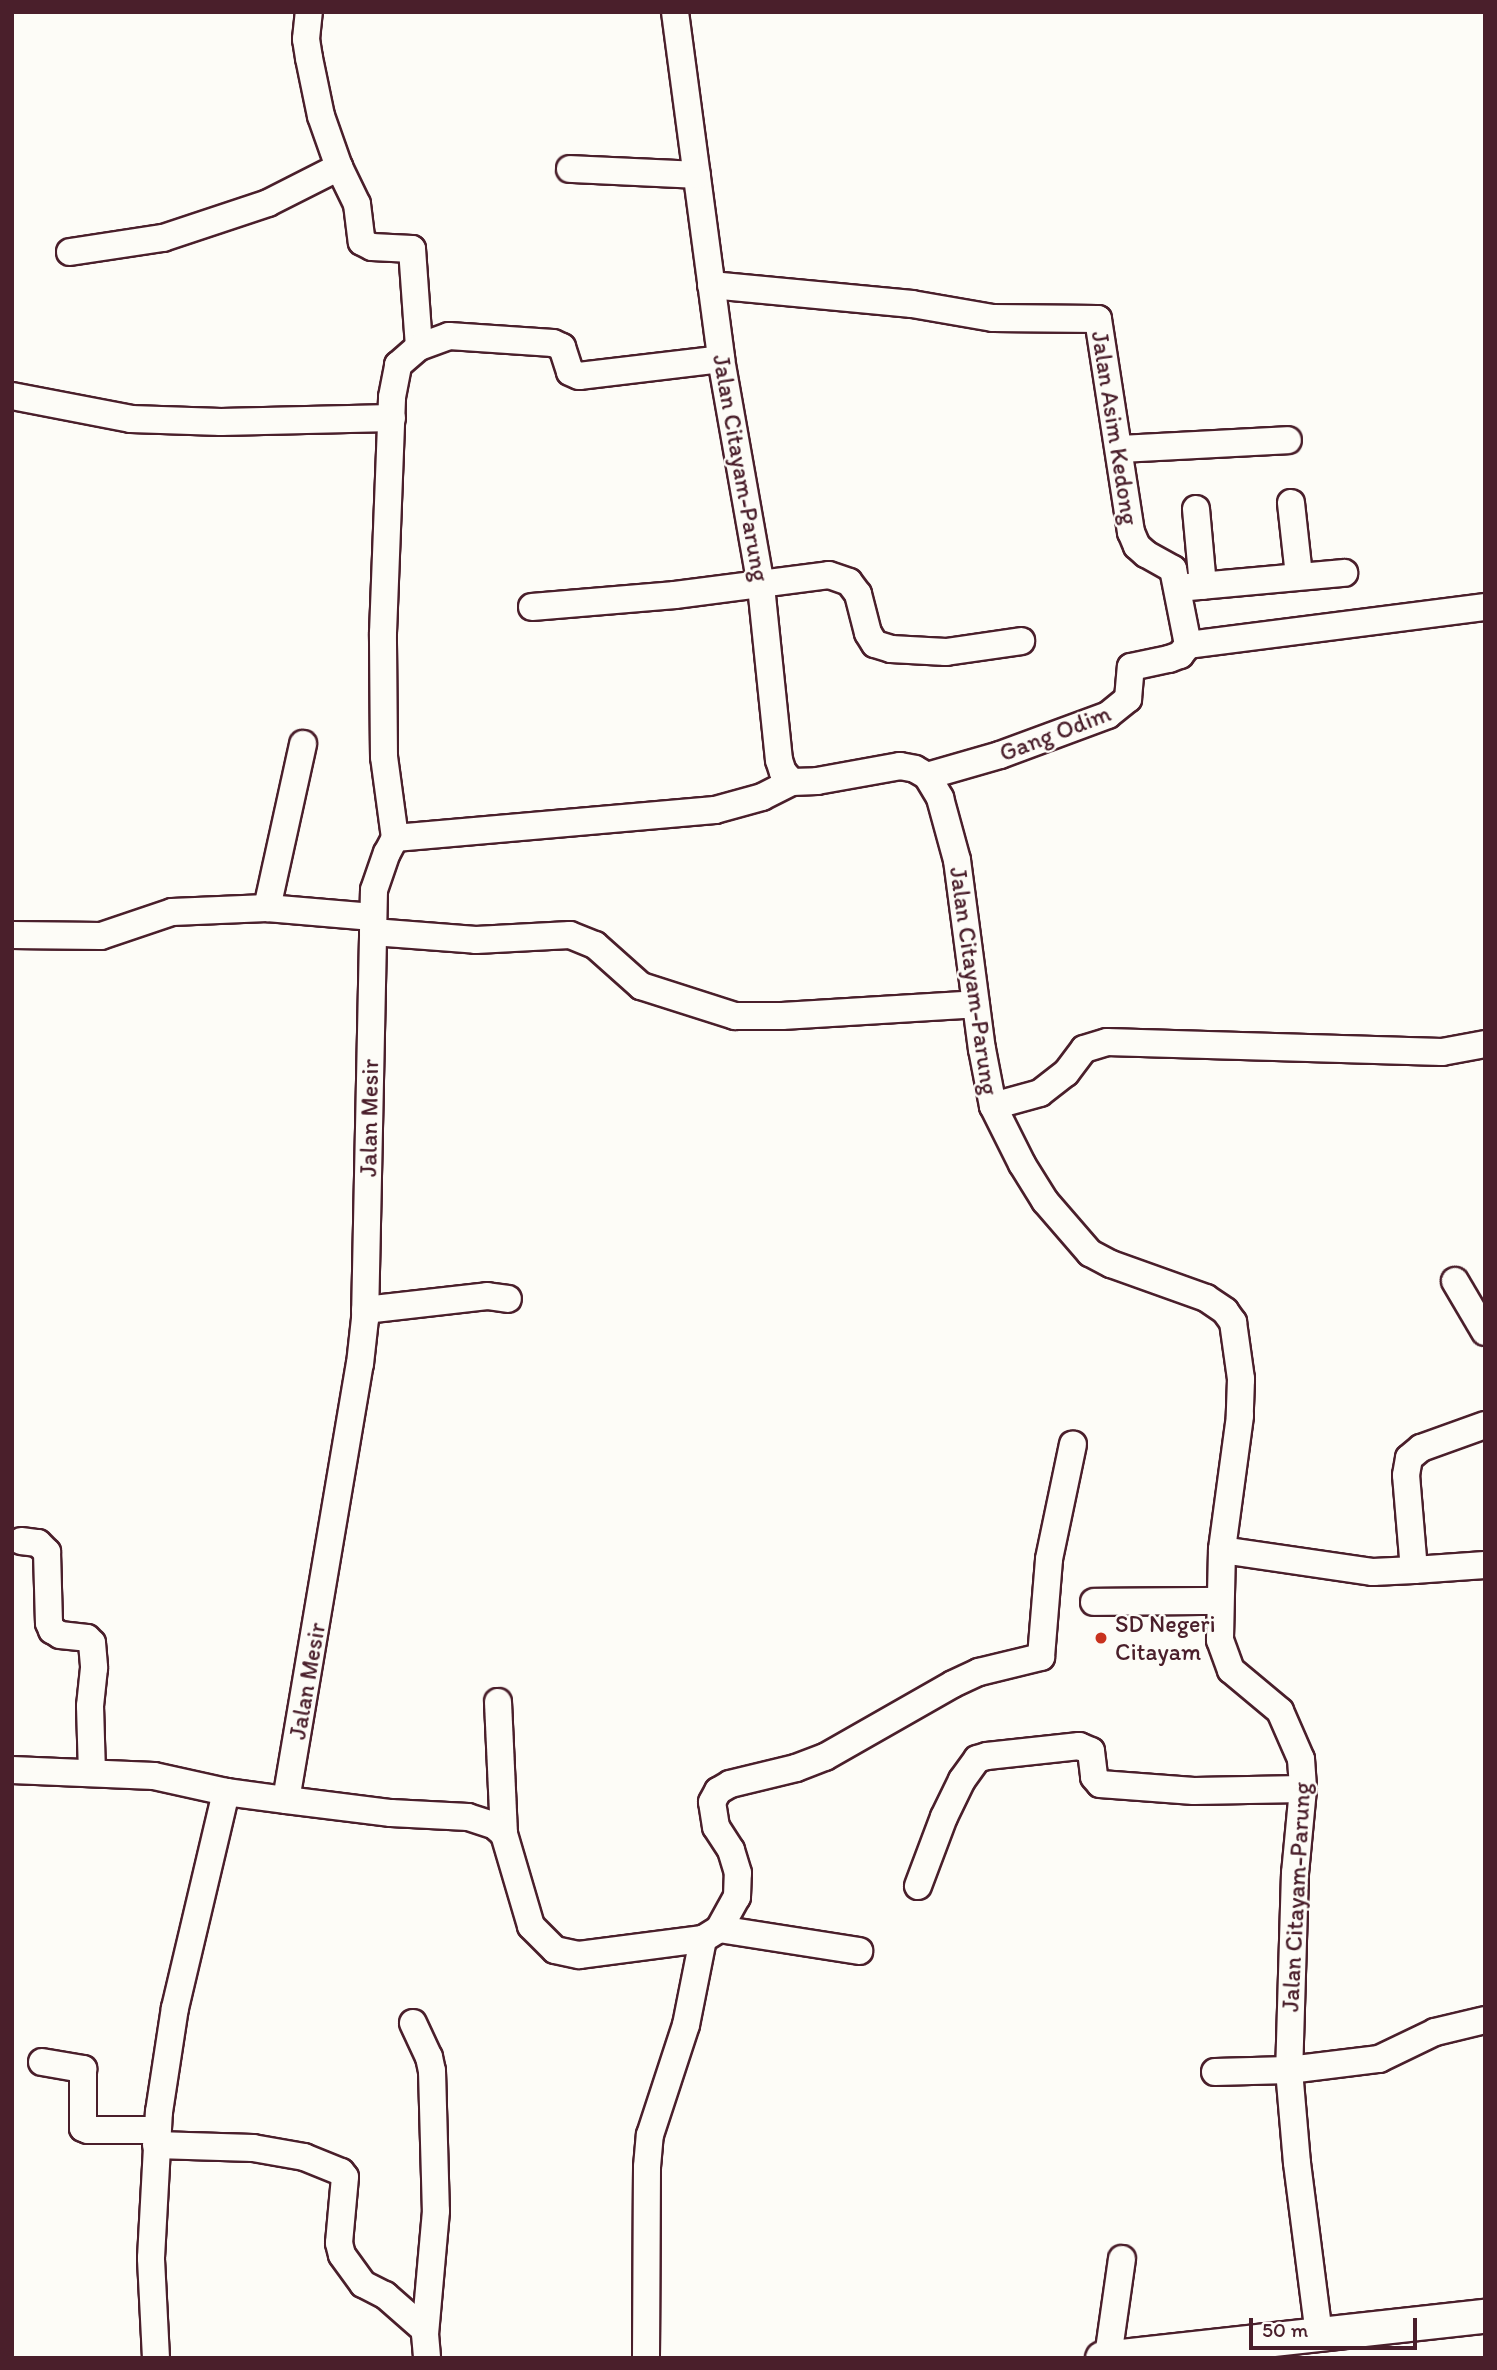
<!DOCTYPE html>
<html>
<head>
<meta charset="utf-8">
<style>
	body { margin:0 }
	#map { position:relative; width:1497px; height:2370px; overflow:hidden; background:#fdfcf7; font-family:Itim,sans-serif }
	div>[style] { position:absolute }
	.roads { filter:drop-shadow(2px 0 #4a1f2b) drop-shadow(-2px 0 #4a1f2b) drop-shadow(0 2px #4a1f2b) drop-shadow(0 -2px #4a1f2b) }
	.minor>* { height:26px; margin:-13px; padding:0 13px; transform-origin:13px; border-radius:13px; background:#fdfcf7 }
	.tertiary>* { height:33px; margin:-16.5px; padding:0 16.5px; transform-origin:16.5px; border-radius:16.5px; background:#fdfcf7 }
	.dots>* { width:19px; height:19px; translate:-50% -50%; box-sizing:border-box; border:4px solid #fdfcf7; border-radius:50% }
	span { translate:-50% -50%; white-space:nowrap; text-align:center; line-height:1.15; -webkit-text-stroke:5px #fdfcf7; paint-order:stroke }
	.street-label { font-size:24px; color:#4a1f2b }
	.poi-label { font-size:24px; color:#4a1f2b }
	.left { translate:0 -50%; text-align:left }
	.frame { position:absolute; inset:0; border:14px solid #4a1f2b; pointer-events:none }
	.scale { position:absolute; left:1249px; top:2318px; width:168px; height:32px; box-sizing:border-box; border:4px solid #4a1f2b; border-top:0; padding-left:9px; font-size:21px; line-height:24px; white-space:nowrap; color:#4a1f2b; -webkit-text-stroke:5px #fdfcf7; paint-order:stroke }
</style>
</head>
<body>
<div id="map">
	<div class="roads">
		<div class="minor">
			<i style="left:675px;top:12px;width:350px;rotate:82.4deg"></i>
			<i style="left:721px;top:359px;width:230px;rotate:80deg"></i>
			<i style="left:761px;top:586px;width:175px;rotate:84.1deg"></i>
			<i style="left:779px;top:760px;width:13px;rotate:72deg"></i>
			<i style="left:783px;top:772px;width:13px;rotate:48deg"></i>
			<i style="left:792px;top:782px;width:25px;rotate:-2deg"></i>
			<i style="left:817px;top:781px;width:84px;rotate:-10.2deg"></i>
			<i style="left:900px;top:766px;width:15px;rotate:11deg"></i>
			<i style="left:915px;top:769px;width:14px;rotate:30deg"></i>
			<i style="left:927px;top:776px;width:26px;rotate:59deg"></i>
			<i style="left:940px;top:798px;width:64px;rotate:74.7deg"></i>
			<i style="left:957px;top:860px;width:191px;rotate:82.5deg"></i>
			<i style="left:982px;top:1049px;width:58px;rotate:79.1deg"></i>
			<i style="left:993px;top:1106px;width:65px;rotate:63.4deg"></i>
			<i style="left:1022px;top:1164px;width:44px;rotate:58.1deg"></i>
			<i style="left:1045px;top:1201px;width:69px;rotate:49.1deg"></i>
			<i style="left:1090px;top:1253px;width:24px;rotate:28deg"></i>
			<i style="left:1111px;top:1264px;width:101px;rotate:19.7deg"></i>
			<i style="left:1206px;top:1298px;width:23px;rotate:34deg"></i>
			<i style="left:1225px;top:1311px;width:14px;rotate:54deg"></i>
			<i style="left:1233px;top:1322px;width:58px;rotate:82deg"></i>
			<i style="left:1241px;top:1379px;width:37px;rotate:92deg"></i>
			<i style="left:1240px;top:1416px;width:135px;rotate:97.7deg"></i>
			<i style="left:1222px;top:1550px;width:90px;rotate:91.3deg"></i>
			<i style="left:1220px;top:1640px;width:32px;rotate:70deg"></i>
			<i style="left:1231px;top:1670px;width:64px;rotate:39.9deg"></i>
			<i style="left:1280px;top:1711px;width:52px;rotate:66.4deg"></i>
			<i style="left:1301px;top:1759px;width:30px;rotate:86deg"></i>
			<i style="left:1303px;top:1789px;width:84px;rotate:95.4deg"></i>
			<i style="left:1295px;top:1873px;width:197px;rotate:91.7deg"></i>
			<i style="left:1289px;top:2070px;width:93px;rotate:85.1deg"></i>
			<i style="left:1297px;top:2163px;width:172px;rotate:82.7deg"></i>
			<i style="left:339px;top:167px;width:41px;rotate:64.1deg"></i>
			<i style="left:357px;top:204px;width:38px;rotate:83deg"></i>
			<i style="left:362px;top:242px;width:11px;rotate:27deg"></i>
			<i style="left:372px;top:247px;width:40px;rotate:2.9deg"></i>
			<i style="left:412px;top:249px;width:98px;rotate:85.9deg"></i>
			<i style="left:570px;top:169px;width:127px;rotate:2.7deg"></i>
			<i style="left:70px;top:252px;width:94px;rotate:-8.6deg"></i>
			<i style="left:163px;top:238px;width:111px;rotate:-18.4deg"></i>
			<i style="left:268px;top:203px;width:80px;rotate:-26.9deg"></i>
			<i style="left:339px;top:167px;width:54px;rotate:-109.4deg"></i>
			<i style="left:321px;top:116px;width:59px;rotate:-101.7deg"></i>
			<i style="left:309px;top:58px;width:19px;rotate:-99deg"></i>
			<i style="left:306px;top:39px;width:27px;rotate:-84deg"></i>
			<i style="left:711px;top:285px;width:202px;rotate:5.4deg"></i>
			<i style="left:912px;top:304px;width:82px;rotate:9.8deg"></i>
			<i style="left:993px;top:318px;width:105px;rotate:0.5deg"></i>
			<i style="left:1098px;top:319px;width:216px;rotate:81.2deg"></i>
			<i style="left:1131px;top:532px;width:15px;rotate:67deg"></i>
			<i style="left:1137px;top:546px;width:12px;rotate:42deg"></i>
			<i style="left:1146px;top:554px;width:31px;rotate:29deg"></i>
			<i style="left:1173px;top:569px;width:77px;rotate:78.8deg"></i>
			<i style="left:1188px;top:645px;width:299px;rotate:-7.3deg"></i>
			<i style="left:12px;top:396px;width:121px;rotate:10.9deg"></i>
			<i style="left:131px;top:419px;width:90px;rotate:1.9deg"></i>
			<i style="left:221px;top:422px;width:171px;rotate:-1.3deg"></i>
			<i style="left:1119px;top:449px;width:169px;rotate:-3deg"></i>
			<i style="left:1291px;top:503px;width:73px;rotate:83.7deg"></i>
			<i style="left:1196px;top:509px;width:77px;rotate:84.8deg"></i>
			<i style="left:1178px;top:588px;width:167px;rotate:-5.2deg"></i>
			<i style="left:532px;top:607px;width:144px;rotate:-4.8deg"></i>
			<i style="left:675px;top:595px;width:155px;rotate:-7.4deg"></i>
			<i style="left:829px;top:575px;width:21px;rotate:19deg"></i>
			<i style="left:849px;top:582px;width:15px;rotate:53deg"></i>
			<i style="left:858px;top:594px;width:40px;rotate:75.6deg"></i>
			<i style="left:868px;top:633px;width:13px;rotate:58deg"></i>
			<i style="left:875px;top:644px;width:17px;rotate:17deg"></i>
			<i style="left:891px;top:649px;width:55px;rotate:3.1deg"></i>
			<i style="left:946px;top:652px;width:76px;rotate:-8.3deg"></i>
			<i style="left:927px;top:776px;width:76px;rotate:-16deg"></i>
			<i style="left:1000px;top:755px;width:115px;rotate:-20.3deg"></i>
			<i style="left:1108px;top:715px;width:26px;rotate:-39deg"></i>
			<i style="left:1128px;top:699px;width:32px;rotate:-85deg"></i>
			<i style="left:1131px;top:667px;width:39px;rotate:-12deg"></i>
			<i style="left:1169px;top:659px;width:12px;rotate:-20deg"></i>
			<i style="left:1180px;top:655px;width:13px;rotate:-51deg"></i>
			<i style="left:395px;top:838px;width:82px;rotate:-97.7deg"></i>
			<i style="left:384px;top:757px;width:124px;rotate:-90.5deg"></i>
			<i style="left:383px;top:633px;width:236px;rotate:-87.8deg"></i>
			<i style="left:392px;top:397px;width:33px;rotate:-79deg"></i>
			<i style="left:398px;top:365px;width:28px;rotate:-41deg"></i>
			<i style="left:419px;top:347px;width:32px;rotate:-20deg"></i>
			<i style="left:449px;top:336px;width:104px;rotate:3.9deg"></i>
			<i style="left:553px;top:343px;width:10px;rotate:24deg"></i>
			<i style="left:562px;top:347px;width:26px;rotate:72deg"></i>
			<i style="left:570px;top:372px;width:10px;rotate:24deg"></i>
			<i style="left:579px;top:376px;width:143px;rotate:-6.8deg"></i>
			<i style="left:267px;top:908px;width:168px;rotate:-77.6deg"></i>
			<i style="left:373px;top:932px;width:103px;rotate:4.4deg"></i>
			<i style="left:476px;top:940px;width:94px;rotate:-3deg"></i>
			<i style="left:570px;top:935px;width:27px;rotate:22deg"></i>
			<i style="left:595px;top:945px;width:62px;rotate:41.7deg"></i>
			<i style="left:641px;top:986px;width:99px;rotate:17.7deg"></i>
			<i style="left:735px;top:1016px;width:47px"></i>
			<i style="left:782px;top:1016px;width:194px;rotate:-3.5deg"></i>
			<i style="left:12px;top:935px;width:89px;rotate:0.6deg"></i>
			<i style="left:101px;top:936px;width:75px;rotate:-18.7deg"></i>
			<i style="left:172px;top:912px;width:95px;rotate:-2.4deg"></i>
			<i style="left:267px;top:908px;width:106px;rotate:4.9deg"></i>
			<i style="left:993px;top:1106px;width:49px;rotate:-15.5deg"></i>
			<i style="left:1040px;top:1093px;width:33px;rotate:-38deg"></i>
			<i style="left:1066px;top:1073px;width:30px;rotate:-53deg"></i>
			<i style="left:1084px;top:1049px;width:24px;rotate:-17deg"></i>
			<i style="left:1107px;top:1042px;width:335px;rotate:1.7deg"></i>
			<i style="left:1442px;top:1052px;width:44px;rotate:-10.5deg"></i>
			<i style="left:1455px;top:1281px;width:59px;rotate:59.5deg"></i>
			<i style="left:365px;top:1310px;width:123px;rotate:-6.5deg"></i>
			<i style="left:487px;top:1296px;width:21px;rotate:8deg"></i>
			<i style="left:21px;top:1541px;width:17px;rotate:7deg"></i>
			<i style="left:38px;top:1543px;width:13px;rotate:45deg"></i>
			<i style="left:47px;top:1552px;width:71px;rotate:88.4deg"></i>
			<i style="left:49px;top:1623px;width:8px;rotate:67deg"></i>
			<i style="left:52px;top:1630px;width:9px;rotate:32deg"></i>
			<i style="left:60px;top:1635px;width:27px;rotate:6deg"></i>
			<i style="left:87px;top:1638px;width:7px;rotate:45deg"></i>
			<i style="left:92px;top:1643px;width:25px;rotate:85deg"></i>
			<i style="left:94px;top:1668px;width:38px;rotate:96deg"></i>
			<i style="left:90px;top:1706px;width:67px;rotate:88.3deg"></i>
			<i style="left:1222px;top:1550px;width:153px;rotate:8.3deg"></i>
			<i style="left:1373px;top:1572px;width:41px;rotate:-2.8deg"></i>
			<i style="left:1414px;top:1570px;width:95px;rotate:-94.8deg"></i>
			<i style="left:1406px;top:1475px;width:17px;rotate:-80deg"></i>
			<i style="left:1409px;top:1458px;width:16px;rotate:-40deg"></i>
			<i style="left:1421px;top:1448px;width:68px;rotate:-19.8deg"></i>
			<i style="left:1414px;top:1570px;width:71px;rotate:-4deg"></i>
			<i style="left:1094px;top:1602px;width:125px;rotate:-0.5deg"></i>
			<i style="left:498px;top:1702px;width:132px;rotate:87.4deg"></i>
			<i style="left:12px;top:1770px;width:142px;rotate:2.4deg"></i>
			<i style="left:154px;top:1776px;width:74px;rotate:12.5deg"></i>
			<i style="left:226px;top:1792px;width:61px;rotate:7.6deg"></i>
			<i style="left:286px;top:1800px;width:106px;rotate:7.1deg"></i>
			<i style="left:391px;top:1813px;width:77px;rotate:3deg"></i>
			<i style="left:468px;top:1817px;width:28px;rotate:18deg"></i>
			<i style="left:495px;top:1826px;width:12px;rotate:42deg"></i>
			<i style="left:504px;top:1834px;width:96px;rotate:73.6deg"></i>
			<i style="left:531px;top:1926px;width:34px;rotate:45deg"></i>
			<i style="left:555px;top:1950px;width:25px;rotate:12deg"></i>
			<i style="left:579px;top:1955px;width:125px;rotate:-7.4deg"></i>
			<i style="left:286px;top:1800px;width:442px;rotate:-80.4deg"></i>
			<i style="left:360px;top:1364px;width:45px;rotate:-83.7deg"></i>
			<i style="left:365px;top:1319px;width:429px;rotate:-88.8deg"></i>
			<i style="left:374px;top:890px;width:39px;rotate:-71deg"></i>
			<i style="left:387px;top:853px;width:17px;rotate:-62deg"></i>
			<i style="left:395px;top:838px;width:321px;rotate:-5deg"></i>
			<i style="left:715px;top:810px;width:49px;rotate:-15.5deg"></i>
			<i style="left:762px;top:797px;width:34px;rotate:-27deg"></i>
			<i style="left:918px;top:1886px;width:74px;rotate:-69.4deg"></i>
			<i style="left:944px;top:1817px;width:41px;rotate:-64.1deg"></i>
			<i style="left:962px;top:1780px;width:26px;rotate:-54deg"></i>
			<i style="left:977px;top:1759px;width:10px;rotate:-17deg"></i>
			<i style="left:987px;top:1756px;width:93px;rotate:-6.2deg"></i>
			<i style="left:1079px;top:1746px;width:13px;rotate:23deg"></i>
			<i style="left:1091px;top:1751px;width:26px;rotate:83deg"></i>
			<i style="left:1094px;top:1777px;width:9px;rotate:49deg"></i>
			<i style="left:1100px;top:1784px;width:94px;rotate:4.3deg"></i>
			<i style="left:1194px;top:1791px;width:109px;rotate:-1.1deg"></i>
			<i style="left:719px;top:1929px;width:142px;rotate:8.9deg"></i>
			<i style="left:413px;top:2023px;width:38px;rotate:65deg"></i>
			<i style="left:429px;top:2057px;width:14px;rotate:78deg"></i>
			<i style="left:432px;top:2071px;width:140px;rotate:88.4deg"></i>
			<i style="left:436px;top:2211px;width:123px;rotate:95.1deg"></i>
			<i style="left:425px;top:2334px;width:24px;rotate:85deg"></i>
			<i style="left:42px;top:2062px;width:42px;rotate:9.7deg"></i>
			<i style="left:83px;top:2069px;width:59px;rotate:90deg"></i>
			<i style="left:83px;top:2128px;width:5px;rotate:22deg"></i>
			<i style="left:88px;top:2130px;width:69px"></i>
			<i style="left:1215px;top:2072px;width:74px;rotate:-1.5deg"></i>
			<i style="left:1289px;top:2070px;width:91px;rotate:-7deg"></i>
			<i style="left:1379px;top:2059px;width:62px;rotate:-25.7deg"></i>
			<i style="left:1435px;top:2032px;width:51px;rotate:-13.5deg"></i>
			<i style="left:156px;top:2145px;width:97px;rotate:1.8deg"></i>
			<i style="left:253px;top:2148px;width:52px;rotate:10deg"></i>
			<i style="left:304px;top:2157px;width:40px;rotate:22deg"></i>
			<i style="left:341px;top:2172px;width:6px;rotate:51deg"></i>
			<i style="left:345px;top:2177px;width:66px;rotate:95.2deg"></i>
			<i style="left:339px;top:2243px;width:12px;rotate:76deg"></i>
			<i style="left:342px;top:2255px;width:36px;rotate:54deg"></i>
			<i style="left:363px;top:2284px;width:25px;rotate:27deg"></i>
			<i style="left:385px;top:2295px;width:53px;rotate:41.2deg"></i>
			<i style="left:1108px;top:2357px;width:99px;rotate:-81.9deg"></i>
			<i style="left:156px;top:2358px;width:100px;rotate:-92.9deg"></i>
			<i style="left:151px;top:2258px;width:146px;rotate:-86.9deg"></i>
			<i style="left:159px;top:2112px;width:105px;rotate:-81.3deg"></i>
			<i style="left:175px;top:2008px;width:222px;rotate:-76.7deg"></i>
			<i style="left:646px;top:2358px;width:191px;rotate:-89.7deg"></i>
			<i style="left:647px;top:2167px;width:32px;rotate:-85deg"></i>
			<i style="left:650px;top:2135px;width:116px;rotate:-71.9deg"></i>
			<i style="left:686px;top:2025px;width:88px;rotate:-78.8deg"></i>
			<i style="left:703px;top:1939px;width:19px;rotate:-32deg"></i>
			<i style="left:719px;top:1929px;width:37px;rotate:-61deg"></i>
			<i style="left:737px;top:1897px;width:24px;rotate:-88deg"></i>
			<i style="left:738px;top:1873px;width:24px;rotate:-107deg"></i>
			<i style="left:731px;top:1850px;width:27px;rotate:-123deg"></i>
			<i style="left:716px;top:1827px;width:25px;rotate:-99deg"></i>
			<i style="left:712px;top:1802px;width:13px;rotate:-61deg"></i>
			<i style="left:718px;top:1791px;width:14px;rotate:-30deg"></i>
			<i style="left:730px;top:1784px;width:68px;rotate:-13.6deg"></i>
			<i style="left:796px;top:1768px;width:31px;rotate:-21deg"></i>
			<i style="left:825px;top:1757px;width:147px;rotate:-29.7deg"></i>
			<i style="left:953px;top:1684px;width:29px;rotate:-25deg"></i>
			<i style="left:979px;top:1672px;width:64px;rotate:-13.6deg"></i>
			<i style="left:1041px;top:1657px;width:98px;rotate:-85.3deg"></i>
			<i style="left:1049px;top:1559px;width:117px;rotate:-78.2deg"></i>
		</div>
		<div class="tertiary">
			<i style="left:1102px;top:2358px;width:385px;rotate:-6.3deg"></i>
		</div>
	</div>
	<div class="dots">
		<i style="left:1101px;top:1638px;background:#c8321e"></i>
	</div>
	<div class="street-label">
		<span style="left:1115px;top:428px;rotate:81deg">Jalan Asim Kedong</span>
		<span style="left:741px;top:468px;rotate:80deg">Jalan Citayam-Parung</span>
		<span style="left:1055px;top:733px;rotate:-21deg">Gang Odim</span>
		<span style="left:974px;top:981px;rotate:82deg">Jalan Citayam-Parung</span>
		<span style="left:369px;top:1118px;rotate:-89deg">Jalan Mesir</span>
		<span style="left:307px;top:1681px;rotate:-80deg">Jalan Mesir</span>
		<span style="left:1296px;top:1897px;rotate:-87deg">Jalan Citayam-Parung</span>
	</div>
	<div class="poi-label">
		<span class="left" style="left:1115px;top:1638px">SD Negeri<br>Citayam</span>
	</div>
	<div class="frame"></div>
	<div class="scale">50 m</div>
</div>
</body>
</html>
